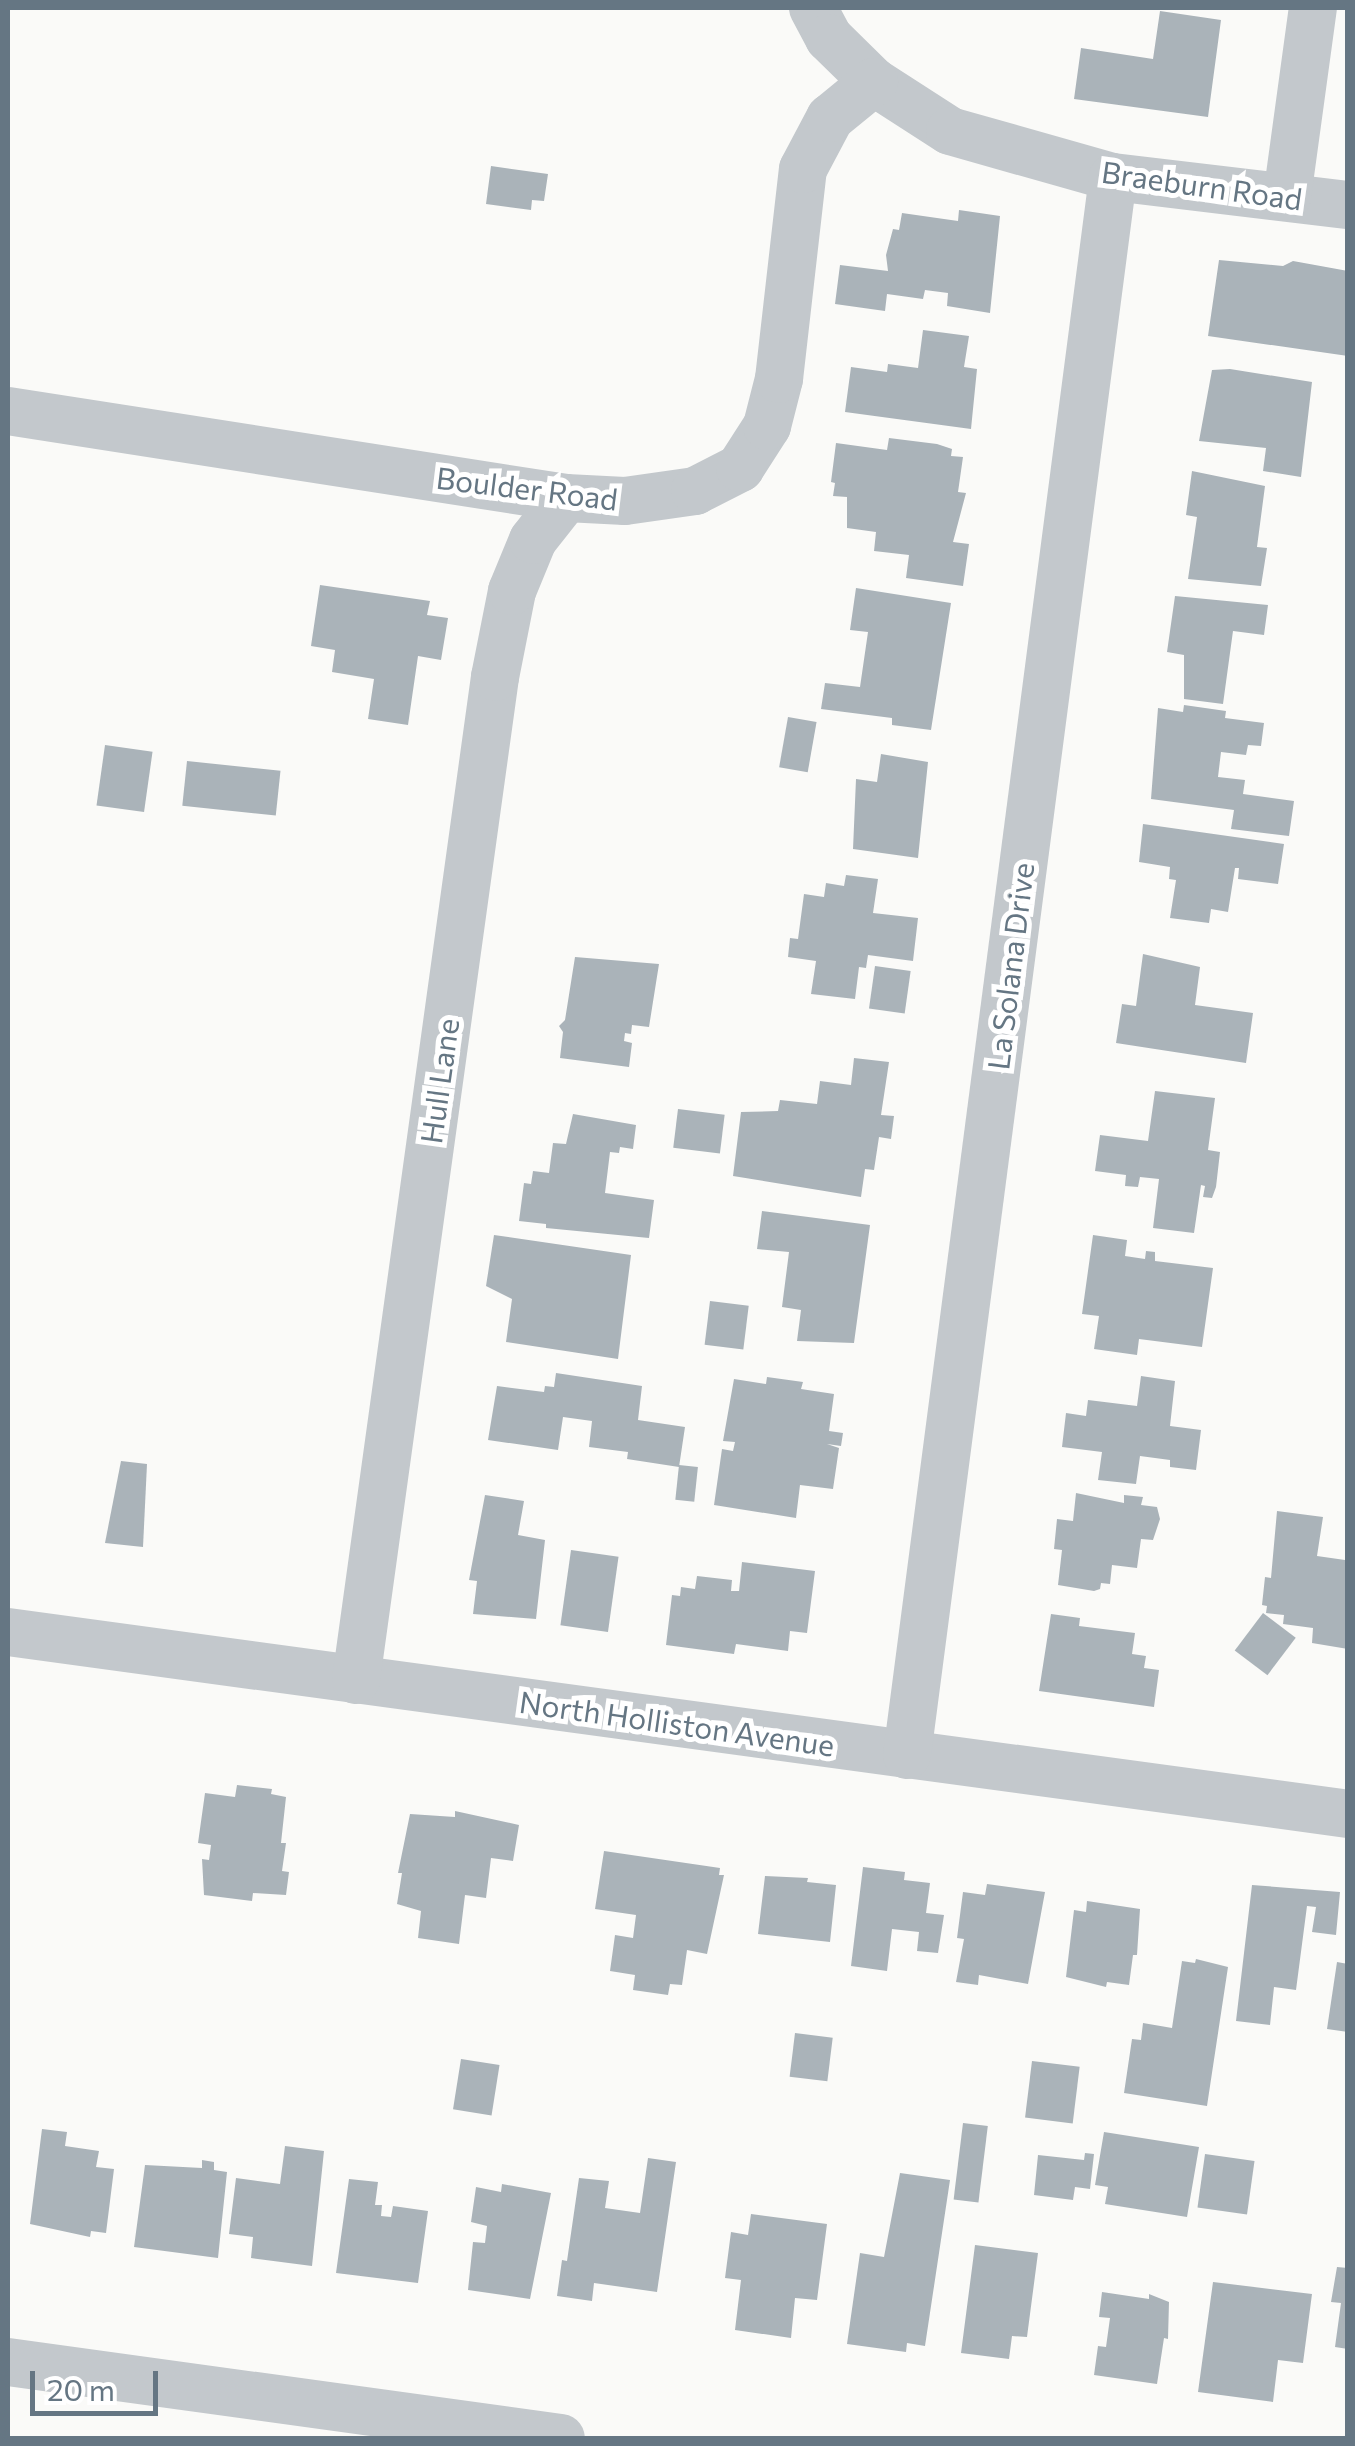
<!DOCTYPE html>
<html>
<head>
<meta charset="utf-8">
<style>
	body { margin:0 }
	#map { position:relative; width:1355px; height:2446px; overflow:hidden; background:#fafaf8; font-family:Commissioner,sans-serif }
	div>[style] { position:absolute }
	.building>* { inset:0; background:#aab3b9; transform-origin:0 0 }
	.minor>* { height:48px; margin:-24px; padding:0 24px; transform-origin:24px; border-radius:24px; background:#c3c8cc }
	span { translate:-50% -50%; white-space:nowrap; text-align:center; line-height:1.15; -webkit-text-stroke:10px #fff; paint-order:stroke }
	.street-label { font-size:30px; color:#657683 }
	.frame { position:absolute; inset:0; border:10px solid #657683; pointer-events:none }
	.scale { position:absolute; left:30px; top:2371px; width:128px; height:45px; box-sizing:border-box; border:5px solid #657683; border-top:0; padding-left:12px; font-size:30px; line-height:35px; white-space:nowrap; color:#657683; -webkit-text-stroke:8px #fff; paint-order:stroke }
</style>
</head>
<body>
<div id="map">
	<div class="building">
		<i style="clip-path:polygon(1160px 11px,1221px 20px,1208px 117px,1074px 99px,1081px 48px,1153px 59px)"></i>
		<i style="clip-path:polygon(491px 166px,548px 174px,544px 201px,532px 200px,531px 210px,486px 204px)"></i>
		<i style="clip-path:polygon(959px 210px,1000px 216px,990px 313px,947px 306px,948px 293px,925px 290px,923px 299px,887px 294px,885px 311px,835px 304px,840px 265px,888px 271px,886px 255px,893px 229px,899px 230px,902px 213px,958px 221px)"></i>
		<i style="clip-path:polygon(1219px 260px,1283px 266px,1293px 261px,1348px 271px,1348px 356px,1208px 336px)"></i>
		<i style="clip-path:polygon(923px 330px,969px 336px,964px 367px,977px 369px,971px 429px,845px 412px,851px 367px,887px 372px,888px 364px,918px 368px)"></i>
		<i style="clip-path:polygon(1230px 369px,1312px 382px,1301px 477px,1263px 471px,1266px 448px,1199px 441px,1212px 370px)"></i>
		<i style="clip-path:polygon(889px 438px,937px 444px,952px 449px,951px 456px,963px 457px,958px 492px,966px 493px,953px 542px,969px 544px,963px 586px,906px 578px,909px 555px,874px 551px,876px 532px,847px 528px,847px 497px,833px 496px,835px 483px,831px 482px,836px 443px,887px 450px)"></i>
		<i style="clip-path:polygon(1192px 471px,1265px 486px,1257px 547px,1267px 548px,1261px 586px,1188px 579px,1197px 517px,1186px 515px)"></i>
		<i style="clip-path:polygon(320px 585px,430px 601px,427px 615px,448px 618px,441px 660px,418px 656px,408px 725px,368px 719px,374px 679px,332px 672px,335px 650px,311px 646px)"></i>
		<i style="clip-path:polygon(856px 588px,951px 603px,931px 730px,892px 725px,892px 718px,821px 709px,825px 683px,860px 687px,868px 632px,850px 630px)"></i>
		<i style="clip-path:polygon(1175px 596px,1268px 605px,1264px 635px,1233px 631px,1223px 704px,1184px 699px,1184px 655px,1167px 652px)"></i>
		<i style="clip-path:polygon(1184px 705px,1226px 711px,1225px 718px,1264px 723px,1261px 746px,1248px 745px,1246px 755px,1221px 752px,1218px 777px,1245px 780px,1243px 794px,1294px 801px,1289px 836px,1231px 829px,1234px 810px,1151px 799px,1158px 708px,1183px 712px)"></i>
		<i style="left:788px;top:717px;width:29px;height:51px;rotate:10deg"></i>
		<i style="left:105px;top:745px;width:48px;height:61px;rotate:8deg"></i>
		<i style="clip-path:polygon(881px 754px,928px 762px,918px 858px,853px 849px,856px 779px,877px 782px)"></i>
		<i style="left:187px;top:761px;width:94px;height:45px;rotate:6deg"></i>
		<i style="clip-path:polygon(1143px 824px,1284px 844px,1278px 884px,1238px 879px,1239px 868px,1235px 868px,1228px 912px,1211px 909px,1209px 923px,1170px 918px,1176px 880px,1169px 879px,1170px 867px,1139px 862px)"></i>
		<i style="clip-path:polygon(846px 875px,878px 879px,873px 913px,918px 918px,913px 961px,868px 955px,866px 968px,859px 967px,855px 999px,811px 994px,816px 961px,788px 957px,790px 938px,798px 939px,804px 894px,824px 897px,826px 883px,844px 886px)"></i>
		<i style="clip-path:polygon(1143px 954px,1200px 967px,1195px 1005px,1253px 1013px,1246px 1063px,1116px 1043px,1122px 1004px,1136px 1006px)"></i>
		<i style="clip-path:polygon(575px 957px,659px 964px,649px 1027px,632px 1025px,631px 1034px,625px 1033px,624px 1041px,632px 1043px,629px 1067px,560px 1058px,563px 1032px,559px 1026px,565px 1020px)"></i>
		<i style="left:875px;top:966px;width:36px;height:43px;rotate:8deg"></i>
		<i style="clip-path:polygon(854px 1058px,889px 1062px,881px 1115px,894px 1116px,891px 1139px,879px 1137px,874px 1170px,865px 1169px,861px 1197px,733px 1176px,741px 1112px,778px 1111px,780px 1100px,817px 1104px,820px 1081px,851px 1085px)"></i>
		<i style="clip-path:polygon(1155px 1091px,1215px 1098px,1208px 1150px,1220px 1152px,1216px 1187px,1212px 1198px,1203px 1197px,1205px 1186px,1201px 1185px,1194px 1233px,1153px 1228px,1159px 1179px,1140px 1177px,1138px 1187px,1125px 1186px,1126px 1175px,1095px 1171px,1100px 1135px,1148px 1141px)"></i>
		<i style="left:678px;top:1109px;width:47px;height:39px;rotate:7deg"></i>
		<i style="clip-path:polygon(573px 1114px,636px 1125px,633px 1149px,620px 1147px,619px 1153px,610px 1152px,605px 1193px,654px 1200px,649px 1238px,546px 1228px,546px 1224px,519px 1221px,524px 1183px,531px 1184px,533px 1171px,549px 1173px,553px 1143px,566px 1144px)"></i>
		<i style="clip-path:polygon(762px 1211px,870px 1225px,854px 1343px,797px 1341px,801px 1310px,782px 1307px,789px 1252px,757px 1249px)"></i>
		<i style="clip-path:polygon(494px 1235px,631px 1255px,618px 1359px,506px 1342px,512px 1299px,486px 1286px)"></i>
		<i style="clip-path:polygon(1093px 1235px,1127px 1240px,1125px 1256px,1145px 1259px,1146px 1251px,1155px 1252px,1155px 1261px,1213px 1268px,1202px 1347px,1139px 1339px,1137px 1355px,1094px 1349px,1099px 1316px,1082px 1314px)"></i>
		<i style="left:710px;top:1301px;width:39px;height:44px;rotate:7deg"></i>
		<i style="clip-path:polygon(556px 1373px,642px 1386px,638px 1420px,685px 1427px,679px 1467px,627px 1459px,628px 1452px,589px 1447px,592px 1421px,563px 1417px,558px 1450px,488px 1440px,497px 1386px,544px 1392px,545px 1386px,554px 1387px)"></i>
		<i style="clip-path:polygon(1141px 1376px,1175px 1381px,1170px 1426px,1201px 1430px,1196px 1470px,1170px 1467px,1170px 1460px,1140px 1456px,1136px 1484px,1098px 1480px,1102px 1452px,1062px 1447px,1066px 1413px,1086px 1416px,1088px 1400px,1137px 1406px)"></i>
		<i style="clip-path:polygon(767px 1377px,803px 1382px,801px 1389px,834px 1394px,829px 1431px,843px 1433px,841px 1446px,827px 1444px,839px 1448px,833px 1489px,800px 1485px,796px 1518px,714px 1505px,722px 1449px,733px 1451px,735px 1442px,723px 1441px,734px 1379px,766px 1384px)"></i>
		<i style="clip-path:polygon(121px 1461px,147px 1464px,143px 1547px,105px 1543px)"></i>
		<i style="left:679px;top:1465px;width:19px;height:35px;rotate:6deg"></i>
		<i style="clip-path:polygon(1076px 1493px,1124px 1503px,1124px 1495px,1143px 1497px,1141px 1505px,1157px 1507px,1160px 1519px,1153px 1540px,1141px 1539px,1137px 1568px,1112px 1565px,1110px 1584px,1101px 1583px,1100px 1589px,1094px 1591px,1058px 1585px,1062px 1550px,1054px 1549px,1057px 1519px,1073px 1521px)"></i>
		<i style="clip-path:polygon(485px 1495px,524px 1501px,518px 1535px,545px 1540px,536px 1619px,473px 1614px,477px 1581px,469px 1580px)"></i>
		<i style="clip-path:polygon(1277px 1511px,1323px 1517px,1317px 1556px,1345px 1560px,1348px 1649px,1312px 1643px,1313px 1628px,1283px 1624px,1284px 1615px,1266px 1613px,1267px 1606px,1262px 1605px,1265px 1577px,1271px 1578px)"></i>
		<i style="left:571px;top:1550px;width:48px;height:76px;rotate:8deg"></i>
		<i style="clip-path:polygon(742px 1562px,815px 1571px,807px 1633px,790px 1631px,788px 1651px,736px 1644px,734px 1654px,666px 1645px,672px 1595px,680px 1596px,681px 1587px,695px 1589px,697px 1576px,732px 1580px,731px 1591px,739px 1591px)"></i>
		<i style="left:1263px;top:1613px;width:41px;height:47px;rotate:37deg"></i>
		<i style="clip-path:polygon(1051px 1614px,1080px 1618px,1079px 1626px,1135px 1633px,1132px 1654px,1146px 1656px,1144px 1668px,1159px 1670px,1154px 1707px,1039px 1691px)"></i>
		<i style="clip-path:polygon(237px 1785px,272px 1789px,271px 1794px,286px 1797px,281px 1843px,286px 1843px,282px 1871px,289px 1872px,286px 1895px,253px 1893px,252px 1901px,204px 1895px,202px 1859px,209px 1860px,211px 1845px,198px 1843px,205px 1793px,235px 1797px)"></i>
		<i style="clip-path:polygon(455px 1811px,519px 1825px,513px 1861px,491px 1858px,486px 1898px,465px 1895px,459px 1944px,418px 1938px,421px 1911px,397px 1904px,402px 1873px,398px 1873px,410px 1814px,455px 1817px)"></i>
		<i style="clip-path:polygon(604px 1851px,720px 1868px,719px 1875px,724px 1875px,707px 1954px,687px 1950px,682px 1985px,670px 1984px,668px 1995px,633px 1990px,635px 1975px,610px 1971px,615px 1935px,633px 1938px,636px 1915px,595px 1909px)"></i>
		<i style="clip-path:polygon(863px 1867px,905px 1872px,904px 1880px,930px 1883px,926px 1913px,944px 1915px,938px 1953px,917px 1951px,919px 1932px,892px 1929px,887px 1971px,851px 1966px)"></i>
		<i style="clip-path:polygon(765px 1876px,808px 1878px,807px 1882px,836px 1885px,830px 1942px,758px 1934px)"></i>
		<i style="clip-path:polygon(987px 1884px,1045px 1892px,1028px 1984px,979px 1975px,978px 1985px,956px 1982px,964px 1939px,957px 1938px,963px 1892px,985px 1895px)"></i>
		<i style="clip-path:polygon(1252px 1885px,1340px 1892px,1336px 1935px,1312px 1932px,1316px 1907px,1307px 1906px,1296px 1990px,1274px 1987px,1270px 2025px,1236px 2021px)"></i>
		<i style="clip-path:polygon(1087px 1901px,1140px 1909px,1137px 1955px,1133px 1955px,1129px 1985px,1107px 1982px,1106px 1987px,1066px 1977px,1074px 1910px,1086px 1912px)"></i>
		<i style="clip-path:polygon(1196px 1959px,1228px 1967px,1207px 2106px,1124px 2093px,1132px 2039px,1141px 2040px,1143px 2023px,1172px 2028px,1182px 1961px,1195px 1963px)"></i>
		<i style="clip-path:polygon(1337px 1962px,1348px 1964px,1348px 2032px,1327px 2029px)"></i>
		<i style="left:795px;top:2033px;width:38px;height:44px;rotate:7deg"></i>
		<i style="left:461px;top:2059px;width:39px;height:51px;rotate:9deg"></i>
		<i style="left:1032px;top:2061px;width:48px;height:57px;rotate:7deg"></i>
		<i style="left:963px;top:2123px;width:25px;height:77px;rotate:7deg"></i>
		<i style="clip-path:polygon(42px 2129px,67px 2132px,65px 2146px,99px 2151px,96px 2167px,114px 2169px,106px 2233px,91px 2231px,90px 2237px,30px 2224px)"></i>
		<i style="clip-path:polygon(1104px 2132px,1199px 2147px,1187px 2217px,1105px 2204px,1108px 2187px,1095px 2185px)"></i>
		<i style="clip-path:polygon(285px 2146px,324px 2151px,312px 2266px,251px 2258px,253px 2237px,229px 2234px,236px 2178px,280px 2184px)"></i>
		<i style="clip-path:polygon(1085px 2153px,1094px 2154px,1090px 2189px,1075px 2187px,1073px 2200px,1034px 2195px,1038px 2155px,1084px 2160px)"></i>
		<i style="left:1205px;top:2154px;width:50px;height:54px;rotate:8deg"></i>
		<i style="clip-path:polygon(648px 2158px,676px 2162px,657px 2292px,594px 2283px,592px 2301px,557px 2296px,562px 2260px,567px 2261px,579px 2178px,609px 2181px,605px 2208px,640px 2213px)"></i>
		<i style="clip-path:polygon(202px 2160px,214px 2162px,214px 2170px,227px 2172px,218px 2258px,134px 2247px,145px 2165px,202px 2168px)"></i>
		<i style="clip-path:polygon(900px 2173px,950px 2180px,925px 2346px,907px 2343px,906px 2352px,847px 2344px,860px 2253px,884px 2257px)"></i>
		<i style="clip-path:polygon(349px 2179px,378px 2182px,375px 2205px,382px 2205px,381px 2216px,391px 2217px,393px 2206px,428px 2211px,418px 2283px,336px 2273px)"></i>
		<i style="clip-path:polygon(502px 2184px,551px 2193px,530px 2299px,468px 2290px,473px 2242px,485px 2243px,487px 2226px,471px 2222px,476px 2187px,501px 2192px)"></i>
		<i style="clip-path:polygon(751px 2214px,827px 2224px,817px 2300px,795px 2298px,791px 2338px,735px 2330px,741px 2280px,725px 2278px,731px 2232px,748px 2235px)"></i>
		<i style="clip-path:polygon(975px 2245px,1038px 2253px,1027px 2337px,1012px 2336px,1009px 2359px,961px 2353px)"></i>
		<i style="clip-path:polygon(1337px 2267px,1348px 2268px,1348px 2349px,1335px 2347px,1341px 2303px,1331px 2302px)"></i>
		<i style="clip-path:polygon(1213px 2282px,1312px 2294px,1303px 2363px,1278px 2360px,1273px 2402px,1198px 2392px)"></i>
		<i style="clip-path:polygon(1102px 2292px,1149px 2299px,1149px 2294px,1169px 2302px,1168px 2339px,1164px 2338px,1157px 2384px,1094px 2375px,1098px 2346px,1106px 2347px,1110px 2318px,1099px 2317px)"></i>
	</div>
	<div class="minor">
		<i style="left:813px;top:8px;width:34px;rotate:62deg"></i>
		<i style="left:829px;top:38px;width:63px;rotate:44.4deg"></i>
		<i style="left:874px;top:82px;width:90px;rotate:32.8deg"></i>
		<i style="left:950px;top:131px;width:169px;rotate:15.8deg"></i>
		<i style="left:1113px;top:177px;width:237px;rotate:6.8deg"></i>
		<i style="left:1287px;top:197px;width:191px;rotate:-82.2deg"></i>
		<i style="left:8px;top:411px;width:565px;rotate:8.86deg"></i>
		<i style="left:566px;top:498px;width:59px;rotate:2.9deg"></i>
		<i style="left:625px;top:501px;width:71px;rotate:-8.1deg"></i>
		<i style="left:695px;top:491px;width:51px;rotate:-27.1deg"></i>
		<i style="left:740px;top:468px;width:50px;rotate:-57.3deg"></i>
		<i style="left:767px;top:426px;width:49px;rotate:-75.7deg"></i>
		<i style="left:779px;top:379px;width:211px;rotate:-83.5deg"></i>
		<i style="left:803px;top:169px;width:58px;rotate:-62.1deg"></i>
		<i style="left:830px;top:118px;width:57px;rotate:-39.3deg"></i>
		<i style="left:8px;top:1632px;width:1352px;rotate:7.73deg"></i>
		<i style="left:356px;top:1680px;width:1013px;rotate:-82.11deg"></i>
		<i style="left:495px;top:677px;width:88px;rotate:-78.8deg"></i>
		<i style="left:512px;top:591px;width:55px;rotate:-67.6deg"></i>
		<i style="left:533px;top:540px;width:53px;rotate:-51.8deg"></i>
		<i style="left:907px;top:1755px;width:1591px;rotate:-82.56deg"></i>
		<i style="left:8px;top:2362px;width:558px;rotate:7.83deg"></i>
	</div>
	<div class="street-label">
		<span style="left:1202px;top:185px;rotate:8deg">Braeburn Road</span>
		<span style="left:527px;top:488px;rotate:7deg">Boulder Road</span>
		<span style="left:1010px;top:966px;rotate:-83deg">La Solana Drive</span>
		<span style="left:439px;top:1081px;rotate:-82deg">Hull Lane</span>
		<span style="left:677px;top:1723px;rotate:8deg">North Holliston Avenue</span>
	</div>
	<div class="frame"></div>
	<div class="scale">20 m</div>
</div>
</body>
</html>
